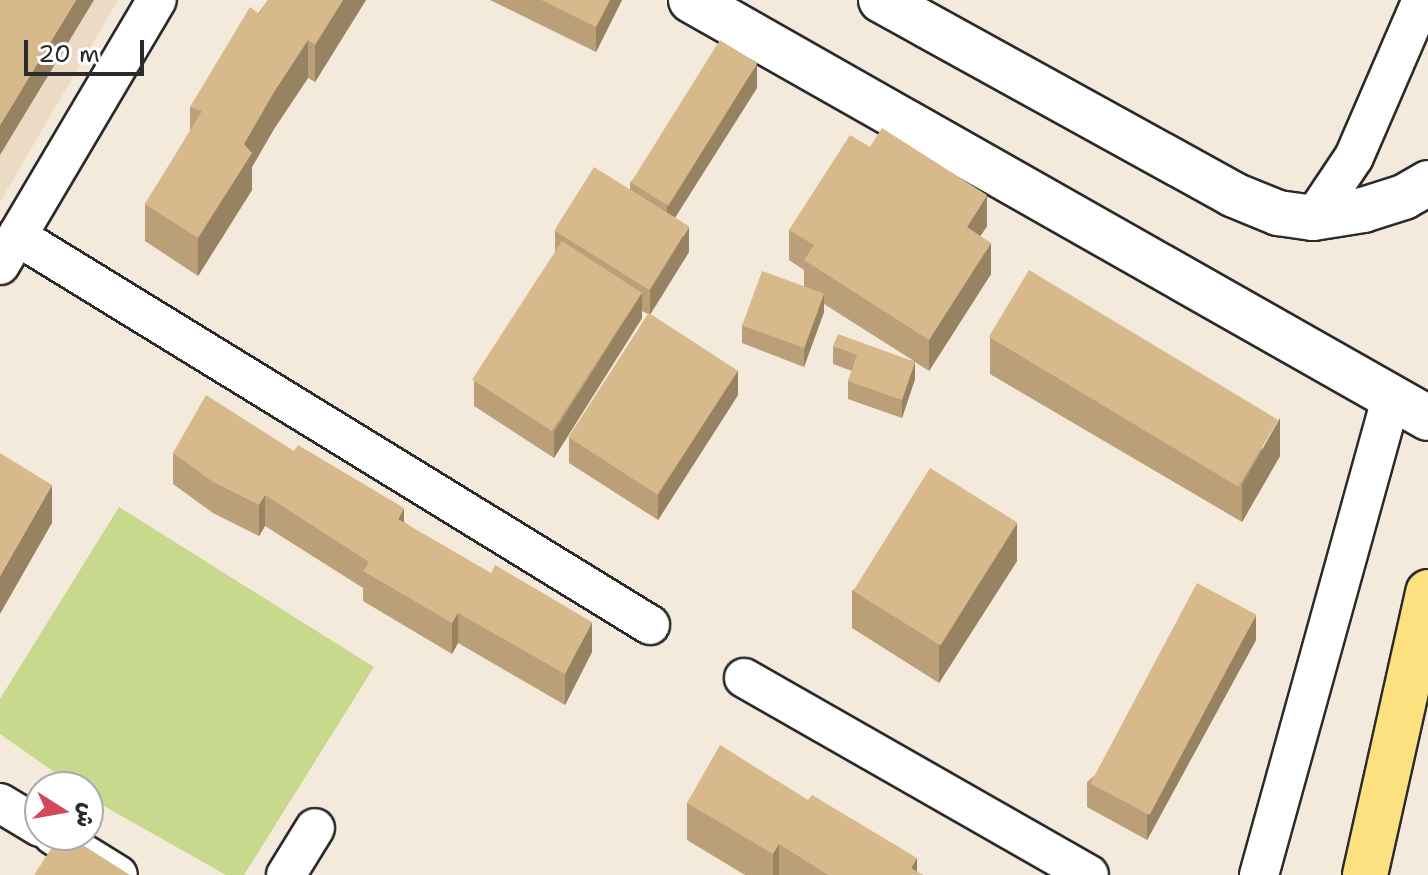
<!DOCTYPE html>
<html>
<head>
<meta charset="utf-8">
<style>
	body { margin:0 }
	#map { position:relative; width:1428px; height:875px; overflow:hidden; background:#f3eadc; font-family:"Shantell Sans","Playpen Sans Arabic",sans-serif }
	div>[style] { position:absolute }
	.built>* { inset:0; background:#ebdbc4 }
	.green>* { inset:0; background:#c8d88c }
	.roads { filter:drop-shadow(2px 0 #2b2b2b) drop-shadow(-2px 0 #2b2b2b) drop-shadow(0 2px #2b2b2b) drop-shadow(0 -2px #2b2b2b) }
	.street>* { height:38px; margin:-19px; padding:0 19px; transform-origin:19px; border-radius:19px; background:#fff }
	.secondary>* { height:44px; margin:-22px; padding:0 22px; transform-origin:22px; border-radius:22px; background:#fff }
	.highway>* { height:44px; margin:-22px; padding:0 22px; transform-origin:22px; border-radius:22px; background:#fde080 }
	.wall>* { inset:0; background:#ba9f78 }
	.shaded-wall>* { inset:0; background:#978261 }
	.building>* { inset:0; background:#d8b98b; transform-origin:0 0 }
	span { translate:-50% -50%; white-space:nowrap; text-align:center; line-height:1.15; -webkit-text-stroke:7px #fff; paint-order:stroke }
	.north { position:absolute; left:24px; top:771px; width:80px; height:80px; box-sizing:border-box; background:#fff; border:2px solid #aaa; border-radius:50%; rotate:101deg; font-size:22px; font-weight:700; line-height:32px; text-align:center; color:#2b2b2b }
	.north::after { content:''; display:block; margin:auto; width:28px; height:36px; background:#d1495b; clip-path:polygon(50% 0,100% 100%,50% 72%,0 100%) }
	.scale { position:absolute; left:24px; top:40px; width:120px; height:36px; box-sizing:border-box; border:4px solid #2b2b2b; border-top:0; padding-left:10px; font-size:24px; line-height:28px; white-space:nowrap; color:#2b2b2b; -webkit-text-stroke:6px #fff; paint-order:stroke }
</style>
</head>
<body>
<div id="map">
	<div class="built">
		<i style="clip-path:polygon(0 0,118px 0,0 202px)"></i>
	</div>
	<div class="green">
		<i style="clip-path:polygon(119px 507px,374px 667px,244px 875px,226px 875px,104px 806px,88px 795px,88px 787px,76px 787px,0 734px,0 699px)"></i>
	</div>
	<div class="roads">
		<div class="street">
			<i style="left:1313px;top:218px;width:73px;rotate:-56.1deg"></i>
			<i style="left:1354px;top:157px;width:171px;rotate:-66.6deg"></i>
			<i style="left:17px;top:236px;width:743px;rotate:31.57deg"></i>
			<i style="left:0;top:265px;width:308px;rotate:-59.4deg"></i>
			<i style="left:744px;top:678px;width:397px;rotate:29.7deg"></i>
			<i style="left:0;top:803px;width:47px;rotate:31deg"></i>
			<i style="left:53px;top:835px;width:76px;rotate:31.6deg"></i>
			<i style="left:286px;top:875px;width:55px;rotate:-58.3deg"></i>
			<i style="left:1259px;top:875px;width:496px;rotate:-74.5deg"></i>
		</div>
		<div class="secondary">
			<i style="left:691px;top:0;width:847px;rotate:29.56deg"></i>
			<i style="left:881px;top:0;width:403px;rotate:28.9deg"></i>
			<i style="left:1234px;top:195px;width:48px;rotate:22.2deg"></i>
			<i style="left:1278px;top:213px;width:35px;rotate:8deg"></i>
			<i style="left:1313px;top:218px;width:51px;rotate:-9.1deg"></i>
			<i style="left:1363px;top:210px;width:43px;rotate:-17.6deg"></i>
			<i style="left:1404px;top:197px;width:28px;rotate:-30deg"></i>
		</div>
		<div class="highway">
			<i style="left:1365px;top:875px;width:290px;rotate:-77.4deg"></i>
		</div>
	</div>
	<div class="wall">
		<i style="clip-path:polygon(268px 0,366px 0,315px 82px,308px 78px,274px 129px,252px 167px,252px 190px,198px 276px,145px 241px,145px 204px,190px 132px,190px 107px)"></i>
		<i style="clip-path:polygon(490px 0,622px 0,596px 52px)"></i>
		<i style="clip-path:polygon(757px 88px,675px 218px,689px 252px,650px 314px,738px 395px,658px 520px,569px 463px,569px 438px,648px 314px,642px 311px,642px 318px,554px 458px,474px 406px,474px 381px,555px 253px,555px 231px,630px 189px,630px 182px)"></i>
		<i style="clip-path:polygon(987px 226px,980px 236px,991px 274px,929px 371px,915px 362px,915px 379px,902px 418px,848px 399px,848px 381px,852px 371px,833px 364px,833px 346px,914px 361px,824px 304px,824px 312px,804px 367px,742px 343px,742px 325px,804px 287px,804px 270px,789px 260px,789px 230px)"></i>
		<i style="clip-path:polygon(990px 337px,1280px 456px,1242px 522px,990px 374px)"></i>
		<i style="clip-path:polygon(173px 453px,404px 522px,592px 652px,565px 705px,458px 643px,452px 654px,363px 601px,363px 588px,265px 526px,259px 536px,213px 513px,173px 484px)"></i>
		<i style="clip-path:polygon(1017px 561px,939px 683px,852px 628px,852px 590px)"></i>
		<i style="clip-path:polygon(1256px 640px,1147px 840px,1087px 807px,1087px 782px)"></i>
		<i style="clip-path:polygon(687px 803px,917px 872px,923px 875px,745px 875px,687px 840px)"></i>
	</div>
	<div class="shaded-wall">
		<i style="clip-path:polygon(76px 0,94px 0,0 155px,0 125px)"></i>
		<i style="clip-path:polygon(343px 0,366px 0,315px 82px,315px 45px)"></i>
		<i style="clip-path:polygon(610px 0,622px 0,596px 52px,596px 27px)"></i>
		<i style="clip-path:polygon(308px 40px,308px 78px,274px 129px,252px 167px,252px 190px,198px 276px,198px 238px,244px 144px,274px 92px)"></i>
		<i style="clip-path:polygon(757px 63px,757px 88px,667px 230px,667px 205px)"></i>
		<i style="clip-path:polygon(987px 195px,987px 226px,967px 257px,967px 227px)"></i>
		<i style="clip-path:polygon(689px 227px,689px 252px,650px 315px,650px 290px)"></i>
		<i style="clip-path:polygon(991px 243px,991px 274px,929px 371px,929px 340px)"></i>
		<i style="clip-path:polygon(642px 293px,642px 318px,554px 458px,554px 432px)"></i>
		<i style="clip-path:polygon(824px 294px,824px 312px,804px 367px,804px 349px)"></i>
		<i style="clip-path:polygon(915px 362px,915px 379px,902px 418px,902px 400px)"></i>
		<i style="clip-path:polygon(738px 370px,738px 395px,658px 520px,658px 495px)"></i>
		<i style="clip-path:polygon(1280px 418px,1280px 456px,1242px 522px,1242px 485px)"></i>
		<i style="clip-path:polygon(52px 485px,52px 523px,0 614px,0 576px)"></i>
		<i style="clip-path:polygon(265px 495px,265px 526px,259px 536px,259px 505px)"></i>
		<i style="clip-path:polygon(404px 508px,404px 539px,398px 519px)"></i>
		<i style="clip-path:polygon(1017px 523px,1017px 561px,939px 683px,939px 646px)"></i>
		<i style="clip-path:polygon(458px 613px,458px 643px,452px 654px,452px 623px)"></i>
		<i style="clip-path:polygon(1256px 615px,1256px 640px,1147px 840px,1147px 815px)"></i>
		<i style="clip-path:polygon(592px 622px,592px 652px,565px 705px,565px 674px)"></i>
		<i style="clip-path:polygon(779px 844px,779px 875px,773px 875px,773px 854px)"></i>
		<i style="clip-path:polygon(917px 858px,917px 875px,911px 868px)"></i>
	</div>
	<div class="building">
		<i style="clip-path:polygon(0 0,76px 0,0 125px)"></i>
		<i style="clip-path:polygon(268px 0,343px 0,315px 45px,308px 40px,274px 92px,244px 144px,252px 153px,198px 238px,145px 204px,202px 111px,190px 107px,250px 7px,259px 14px)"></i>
		<i style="clip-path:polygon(541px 0,610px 0,596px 27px)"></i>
		<i style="left:720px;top:40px;width:44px;height:168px;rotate:32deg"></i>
		<i style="clip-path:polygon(882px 128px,987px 195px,967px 227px,991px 243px,929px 340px,804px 260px,814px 245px,789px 230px,850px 135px,870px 147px)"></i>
		<i style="left:594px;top:167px;width:112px;height:75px;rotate:32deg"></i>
		<i style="left:562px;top:241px;width:95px;height:165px;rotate:33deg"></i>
		<i style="left:1029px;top:270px;width:291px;height:78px;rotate:31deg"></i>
		<i style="left:762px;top:271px;width:66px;height:58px;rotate:20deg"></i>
		<i style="left:649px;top:313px;width:106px;height:148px;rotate:33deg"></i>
		<i style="clip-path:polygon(838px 334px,915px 362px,902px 400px,848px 381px,857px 355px,833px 346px)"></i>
		<i style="clip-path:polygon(206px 395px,294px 451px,298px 445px,404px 508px,398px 519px,491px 573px,495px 565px,592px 622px,565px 674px,458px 613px,452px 623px,363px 571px,369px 562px,265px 495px,259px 505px,213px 482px,173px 453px)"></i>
		<i style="clip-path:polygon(0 453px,52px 485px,0 576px)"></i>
		<i style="left:930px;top:468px;width:103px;height:145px;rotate:32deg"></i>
		<i style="left:1197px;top:583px;width:67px;height:227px;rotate:28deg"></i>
		<i style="clip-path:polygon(720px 745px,808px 800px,812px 795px,917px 858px,911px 868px,923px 875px,828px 875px,779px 844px,773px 854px,687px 803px)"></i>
		<i style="clip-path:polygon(60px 835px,67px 835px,130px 875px,34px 875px)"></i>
	</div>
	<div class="north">ش</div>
	<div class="scale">20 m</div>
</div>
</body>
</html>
